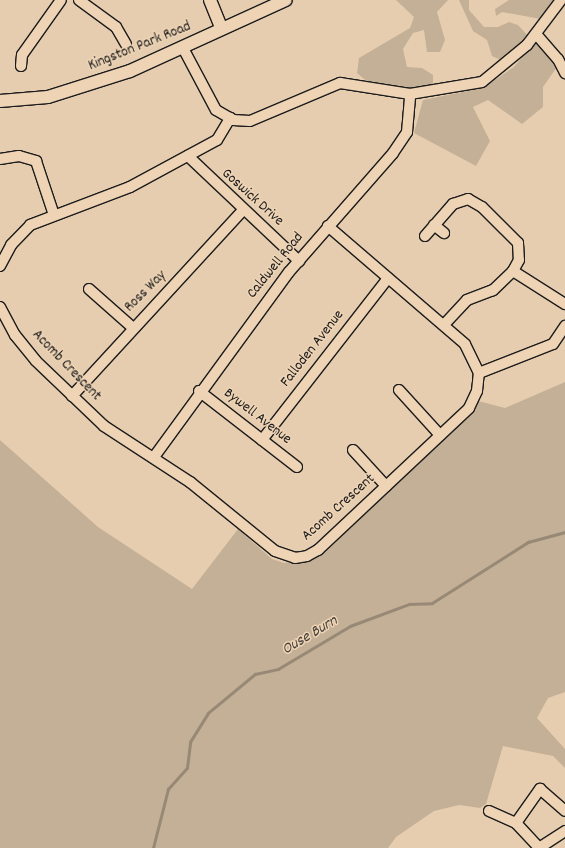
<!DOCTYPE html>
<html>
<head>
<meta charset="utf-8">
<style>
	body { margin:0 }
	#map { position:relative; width:565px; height:848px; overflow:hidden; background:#e6cdaf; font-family:Dekko,sans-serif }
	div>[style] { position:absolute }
	.green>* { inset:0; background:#c4b096 }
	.stream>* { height:2.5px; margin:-1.25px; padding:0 1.25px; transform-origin:1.25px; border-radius:1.25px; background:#988976 }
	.roads { filter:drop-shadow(1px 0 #1c1c1c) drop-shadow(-1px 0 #1c1c1c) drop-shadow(0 1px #1c1c1c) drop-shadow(0 -1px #1c1c1c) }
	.minor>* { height:10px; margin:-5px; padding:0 5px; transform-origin:5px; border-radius:5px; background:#eed4b5 }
	.tertiary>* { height:12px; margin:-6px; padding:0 6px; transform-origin:6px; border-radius:6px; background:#eed4b5 }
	span { translate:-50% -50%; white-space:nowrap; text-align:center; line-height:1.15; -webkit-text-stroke:3px #eed4b5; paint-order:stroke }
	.street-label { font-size:15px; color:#1c1c1c }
	.water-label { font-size:16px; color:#47423c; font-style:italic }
</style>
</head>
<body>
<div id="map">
	<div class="green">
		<i style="clip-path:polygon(396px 0,448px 0,437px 12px,445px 40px,440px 52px,427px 52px,424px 30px,413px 33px,403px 49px,407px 67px,422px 68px,433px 75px,433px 86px,398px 90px,369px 83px,357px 73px,359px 58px,410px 28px,414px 17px)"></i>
		<i style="clip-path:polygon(459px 0,469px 0,469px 10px,484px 27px,498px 27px,509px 22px,518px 25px,529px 37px,503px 61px,492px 56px,487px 40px,473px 31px)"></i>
		<i style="clip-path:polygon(509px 0,555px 0,541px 19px,502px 12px,496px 16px,495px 9px)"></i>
		<i style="clip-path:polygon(536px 40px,557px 67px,543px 87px,543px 107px,522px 124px,488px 100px,473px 107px,490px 141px,476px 166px,414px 133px,423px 100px,483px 88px,514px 67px)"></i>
		<i style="clip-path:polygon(565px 382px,565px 692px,548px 698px,537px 718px,565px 749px,565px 768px,553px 756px,503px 746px,486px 804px,480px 808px,459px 805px,434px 811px,396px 837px,388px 848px,0 848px,0 440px,98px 527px,192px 589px,238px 529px,272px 559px,284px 563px,311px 559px,326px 552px,478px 401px,505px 408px)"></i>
	</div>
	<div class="stream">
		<i style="left:153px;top:848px;width:61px;rotate:-75.7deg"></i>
		<i style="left:168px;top:789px;width:28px;rotate:-48deg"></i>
		<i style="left:187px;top:768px;width:26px;rotate:-83deg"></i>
		<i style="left:190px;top:742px;width:34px;rotate:-58deg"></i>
		<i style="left:208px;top:713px;width:61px;rotate:-39.7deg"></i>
		<i style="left:255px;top:674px;width:24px;rotate:-12deg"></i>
		<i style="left:278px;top:669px;width:84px;rotate:-30.8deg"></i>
		<i style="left:350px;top:626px;width:63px;rotate:-20.4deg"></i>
		<i style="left:409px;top:604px;width:23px;rotate:-2deg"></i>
		<i style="left:432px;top:603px;width:114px;rotate:-32.4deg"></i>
		<i style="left:528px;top:542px;width:38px;rotate:-15deg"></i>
	</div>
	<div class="roads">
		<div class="minor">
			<i style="left:79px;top:0;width:46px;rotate:36.1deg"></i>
			<i style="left:116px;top:27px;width:20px;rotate:60deg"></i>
			<i style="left:536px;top:34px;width:33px;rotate:49deg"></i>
			<i style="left:558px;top:59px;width:16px;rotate:63deg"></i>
			<i style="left:183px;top:48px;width:70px;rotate:62deg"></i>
			<i style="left:216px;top:110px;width:20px;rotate:30deg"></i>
			<i style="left:233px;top:120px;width:17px;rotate:3deg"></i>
			<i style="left:250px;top:121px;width:98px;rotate:-22.9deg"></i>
			<i style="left:340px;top:83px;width:71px;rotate:8.9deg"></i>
			<i style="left:410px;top:94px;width:73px;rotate:-9.5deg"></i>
			<i style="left:482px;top:82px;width:58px;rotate:-39.4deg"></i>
			<i style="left:527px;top:45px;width:56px;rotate:-52.9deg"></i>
			<i style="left:21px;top:66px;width:11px;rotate:-85deg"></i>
			<i style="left:22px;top:55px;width:67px;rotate:-54.7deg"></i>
			<i style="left:188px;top:156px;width:153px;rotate:43.4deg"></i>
			<i style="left:0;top:159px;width:19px;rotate:-9deg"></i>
			<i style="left:19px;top:156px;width:18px;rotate:16deg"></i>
			<i style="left:36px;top:161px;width:57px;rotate:71.6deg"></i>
			<i style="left:434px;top:225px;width:13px;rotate:39deg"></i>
			<i style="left:425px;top:236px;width:43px;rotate:-48.8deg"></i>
			<i style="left:453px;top:204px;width:16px;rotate:-18deg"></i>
			<i style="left:468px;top:199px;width:16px;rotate:30deg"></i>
			<i style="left:482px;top:207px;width:51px;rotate:45deg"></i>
			<i style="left:518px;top:243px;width:17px;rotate:87deg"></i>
			<i style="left:519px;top:260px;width:13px;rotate:119deg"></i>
			<i style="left:513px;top:271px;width:28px;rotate:136deg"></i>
			<i style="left:493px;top:290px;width:28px;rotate:159deg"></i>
			<i style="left:467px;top:300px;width:34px;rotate:133deg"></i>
			<i style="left:0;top:266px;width:24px;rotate:-62deg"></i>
			<i style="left:11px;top:245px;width:28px;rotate:-46deg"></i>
			<i style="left:30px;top:225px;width:107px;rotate:-20.8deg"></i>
			<i style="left:130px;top:187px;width:99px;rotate:-28.4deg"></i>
			<i style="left:217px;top:140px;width:26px;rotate:-59deg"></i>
			<i style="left:513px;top:271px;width:62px;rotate:32.4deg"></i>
			<i style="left:89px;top:289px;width:57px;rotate:41.5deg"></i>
			<i style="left:0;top:307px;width:32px;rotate:62deg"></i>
			<i style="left:15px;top:335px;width:33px;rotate:51deg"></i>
			<i style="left:36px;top:361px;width:94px;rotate:43.7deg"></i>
			<i style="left:104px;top:426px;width:103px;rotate:33.1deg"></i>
			<i style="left:190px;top:482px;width:109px;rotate:39.1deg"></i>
			<i style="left:275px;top:551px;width:21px;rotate:19deg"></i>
			<i style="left:295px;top:558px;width:12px;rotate:-9deg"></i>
			<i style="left:307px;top:556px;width:13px;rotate:-29deg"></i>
			<i style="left:318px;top:550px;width:207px;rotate:-43.2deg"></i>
			<i style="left:469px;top:408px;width:19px;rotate:-65deg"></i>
			<i style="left:477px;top:391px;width:18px;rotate:-84deg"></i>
			<i style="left:479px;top:373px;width:32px;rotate:-116deg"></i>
			<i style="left:465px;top:344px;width:181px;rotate:-139.3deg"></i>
			<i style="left:479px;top:373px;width:79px;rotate:-21.4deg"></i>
			<i style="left:553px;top:344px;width:22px;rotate:-56deg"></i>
			<i style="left:399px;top:390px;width:61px;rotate:47.7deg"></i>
			<i style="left:199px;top:391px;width:124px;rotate:37.8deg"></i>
			<i style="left:72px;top:396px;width:253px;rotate:-47.4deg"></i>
			<i style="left:262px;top:440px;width:205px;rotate:-52.1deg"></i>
			<i style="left:353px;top:450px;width:49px;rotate:47.5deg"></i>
			<i style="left:154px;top:457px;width:229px;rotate:-53.9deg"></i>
			<i style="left:289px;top:272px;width:158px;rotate:-48.8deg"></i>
			<i style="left:393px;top:153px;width:25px;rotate:-56deg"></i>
			<i style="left:407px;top:132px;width:38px;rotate:-85deg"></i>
			<i style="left:489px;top:811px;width:30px;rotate:24deg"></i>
			<i style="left:516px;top:823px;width:34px;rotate:47deg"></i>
			<i style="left:516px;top:823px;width:42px;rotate:-54.8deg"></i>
			<i style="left:540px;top:789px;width:33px;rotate:41deg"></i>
			<i style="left:539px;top:848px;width:31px;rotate:-33deg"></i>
		</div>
		<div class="tertiary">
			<i style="left:210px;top:0;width:31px;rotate:68deg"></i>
			<i style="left:0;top:101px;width:48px;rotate:-4.8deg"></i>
			<i style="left:48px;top:97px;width:86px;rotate:-17.6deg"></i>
			<i style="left:130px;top:71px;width:171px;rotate:-24.5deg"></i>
		</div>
	</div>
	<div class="street-label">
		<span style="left:140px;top:47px;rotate:-22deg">Kingston Park Road</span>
		<span style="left:252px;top:198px;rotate:42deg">Goswick Drive</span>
		<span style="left:276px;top:266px;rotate:-51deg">Caldwell Road</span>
		<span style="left:146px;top:292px;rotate:-45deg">Ross Way</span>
		<span style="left:313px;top:349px;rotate:-52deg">Falloden Avenue</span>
		<span style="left:66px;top:366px;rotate:46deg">Acomb Crescent</span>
		<span style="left:257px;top:417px;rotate:38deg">Bywell Avenue</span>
		<span style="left:339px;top:508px;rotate:-42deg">Acomb Crescent</span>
	</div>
	<div class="water-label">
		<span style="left:310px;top:636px;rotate:-31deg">Ouse Burn</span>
	</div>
</div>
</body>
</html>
